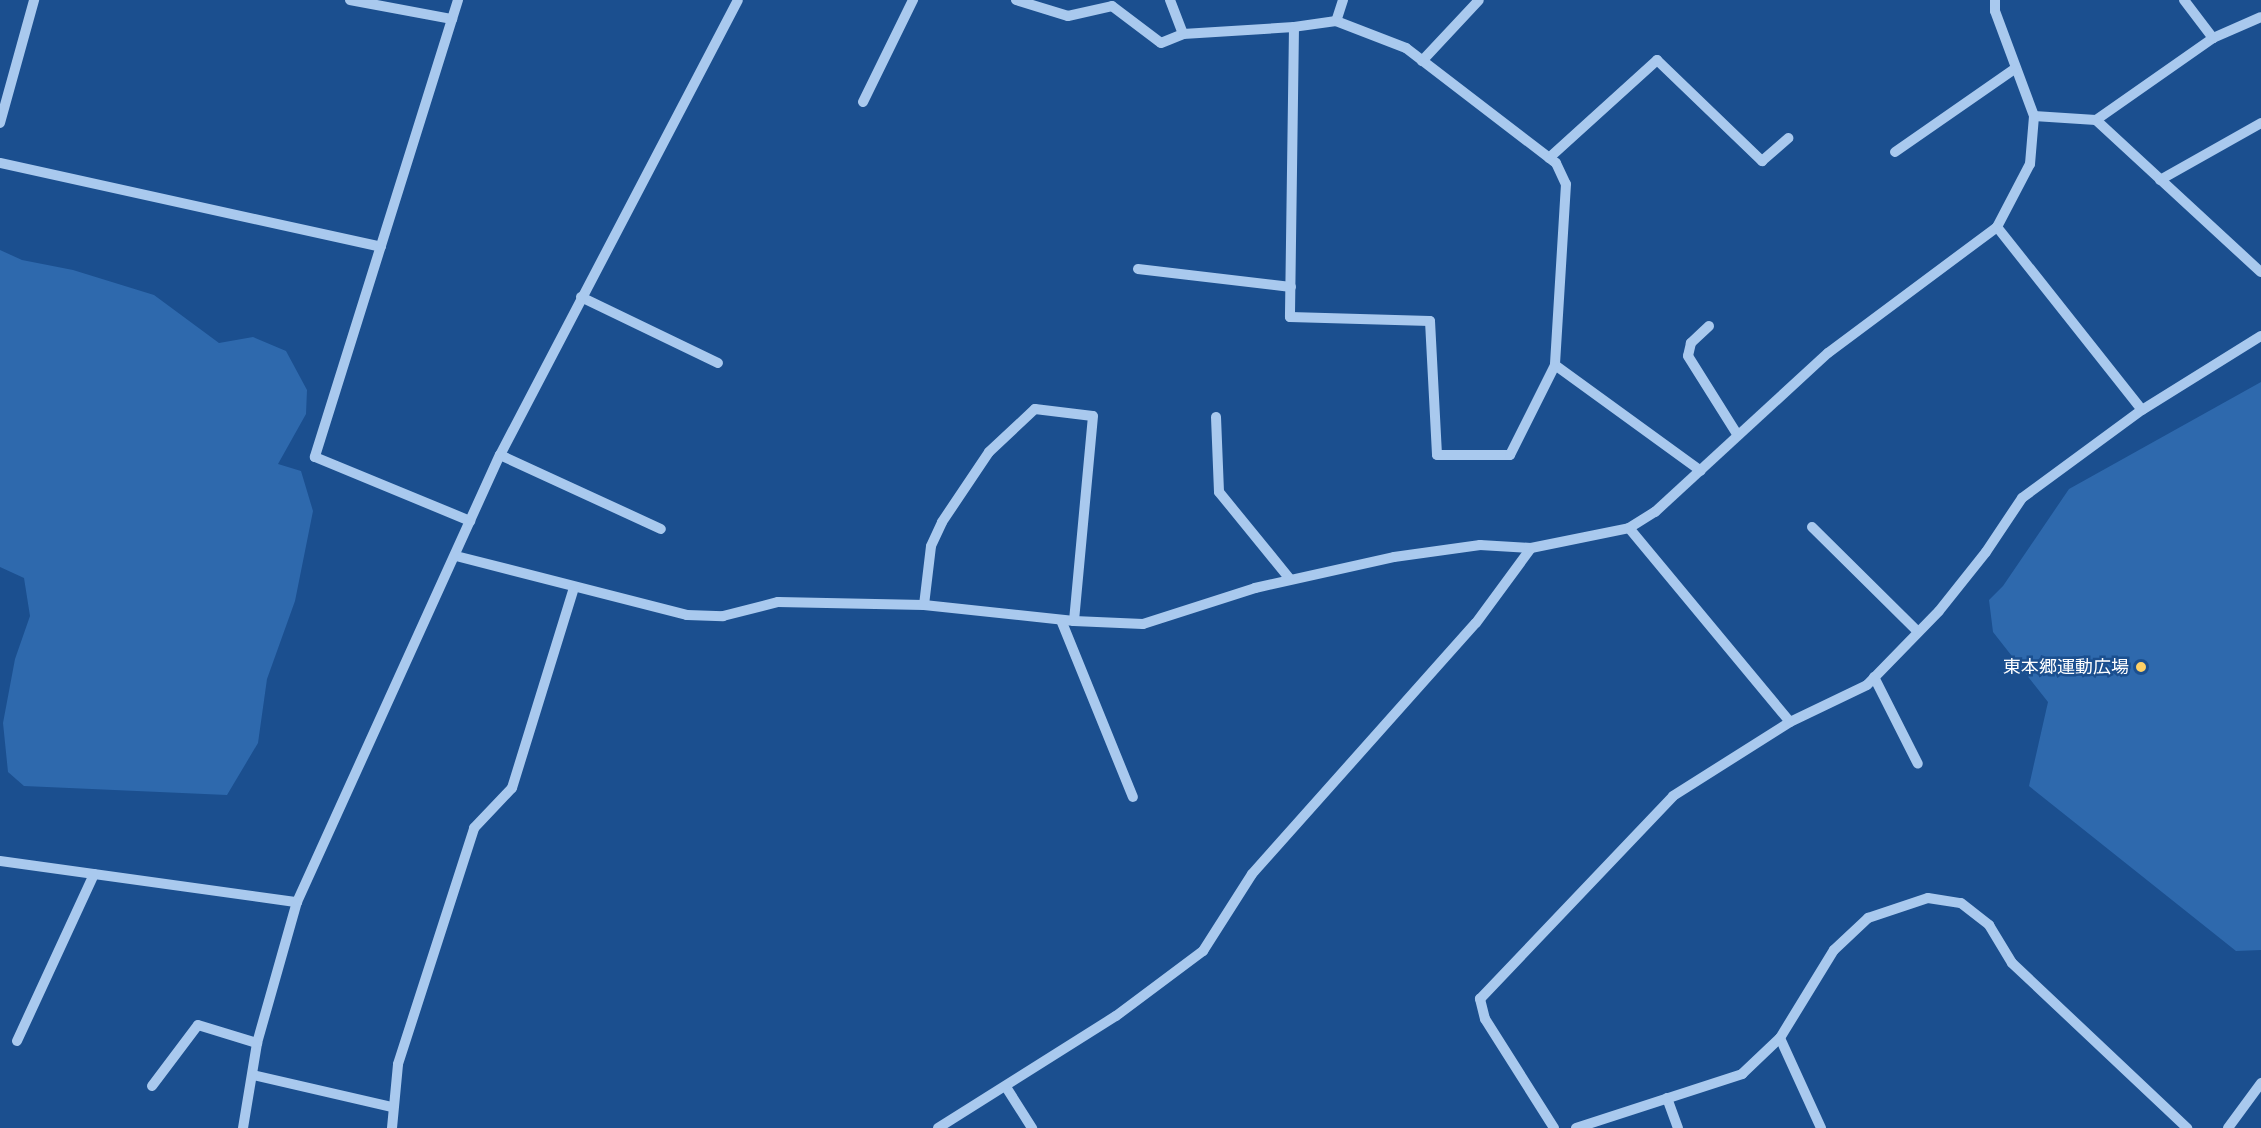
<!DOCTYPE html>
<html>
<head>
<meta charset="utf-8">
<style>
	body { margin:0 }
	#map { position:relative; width:2261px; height:1128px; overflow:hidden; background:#1b4f8f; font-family:Jost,"Noto Sans JP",sans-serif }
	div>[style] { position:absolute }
	.green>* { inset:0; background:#2e69ad }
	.minor>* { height:10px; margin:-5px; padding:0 5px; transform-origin:5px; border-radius:5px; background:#a9c9ee }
	.dots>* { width:16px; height:16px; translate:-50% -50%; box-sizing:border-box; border:3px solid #1b4f8f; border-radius:50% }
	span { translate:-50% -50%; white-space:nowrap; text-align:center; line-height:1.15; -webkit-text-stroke:5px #1b4f8f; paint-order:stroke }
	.poi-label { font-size:18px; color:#fff }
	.right { translate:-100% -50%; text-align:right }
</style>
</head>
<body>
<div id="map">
	<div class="green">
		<i style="clip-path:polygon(0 250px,22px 260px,73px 270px,154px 295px,219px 343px,253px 337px,286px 351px,307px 390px,306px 414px,278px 464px,301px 471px,313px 511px,295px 601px,267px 679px,258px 743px,227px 795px,24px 786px,8px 772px,3px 723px,15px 659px,30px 616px,24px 578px,0 567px)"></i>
		<i style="clip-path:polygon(2261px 382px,2261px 950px,2236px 951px,2029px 786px,2048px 702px,1993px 632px,1989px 600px,2003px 586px,2069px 489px)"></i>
	</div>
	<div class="minor">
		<i style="left:350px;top:0;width:104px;rotate:10.6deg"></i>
		<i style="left:458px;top:0;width:479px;rotate:107.4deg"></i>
		<i style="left:315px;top:457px;width:168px;rotate:22.4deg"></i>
		<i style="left:1016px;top:0;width:54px;rotate:17.1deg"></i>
		<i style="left:1068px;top:16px;width:45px;rotate:-12.8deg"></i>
		<i style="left:1112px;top:6px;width:61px;rotate:37.1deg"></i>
		<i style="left:1161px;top:43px;width:24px;rotate:-22deg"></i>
		<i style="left:1183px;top:34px;width:111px;rotate:-3.6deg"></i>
		<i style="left:1170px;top:0;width:36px;rotate:69deg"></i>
		<i style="left:1343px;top:0;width:22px;rotate:108deg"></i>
		<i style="left:1336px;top:21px;width:75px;rotate:21.1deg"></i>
		<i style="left:1406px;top:48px;width:189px;rotate:37.5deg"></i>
		<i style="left:1556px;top:163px;width:23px;rotate:65deg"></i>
		<i style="left:1566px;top:184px;width:181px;rotate:93.5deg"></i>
		<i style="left:1555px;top:365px;width:180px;rotate:36deg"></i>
		<i style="left:1995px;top:0;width:11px;rotate:90deg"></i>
		<i style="left:1995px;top:11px;width:112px;rotate:69.6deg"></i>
		<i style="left:2034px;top:116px;width:62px;rotate:3.7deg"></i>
		<i style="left:2096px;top:120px;width:224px;rotate:42.7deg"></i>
		<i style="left:2184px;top:0;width:48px;rotate:52.7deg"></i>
		<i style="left:1336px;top:21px;width:42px;rotate:171.9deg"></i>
		<i style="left:1294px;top:27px;width:290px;rotate:90.8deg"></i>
		<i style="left:1290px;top:317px;width:140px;rotate:1.6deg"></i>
		<i style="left:1430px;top:321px;width:134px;rotate:87deg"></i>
		<i style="left:1437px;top:455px;width:73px"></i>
		<i style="left:1510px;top:455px;width:101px;rotate:-63.4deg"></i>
		<i style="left:1422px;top:61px;width:83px;rotate:-46.9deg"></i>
		<i style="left:863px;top:102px;width:114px;rotate:-63.9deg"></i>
		<i style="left:2096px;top:120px;width:143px;rotate:-35deg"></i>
		<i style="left:2213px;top:38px;width:52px;rotate:-23.6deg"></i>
		<i style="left:0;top:123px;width:128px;rotate:-74.5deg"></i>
		<i style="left:1895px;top:152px;width:147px;rotate:-34.8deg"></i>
		<i style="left:1549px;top:158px;width:146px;rotate:-42.2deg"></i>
		<i style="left:1657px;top:60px;width:146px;rotate:43.9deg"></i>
		<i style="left:1762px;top:161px;width:35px;rotate:-41deg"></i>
		<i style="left:0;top:163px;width:390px;rotate:12.4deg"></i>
		<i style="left:2160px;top:180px;width:116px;rotate:-29.4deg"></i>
		<i style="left:1997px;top:227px;width:233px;rotate:51.6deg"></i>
		<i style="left:1138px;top:269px;width:154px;rotate:6.7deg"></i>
		<i style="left:581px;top:297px;width:152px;rotate:25.7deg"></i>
		<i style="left:1709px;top:326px;width:25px;rotate:137deg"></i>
		<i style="left:1691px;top:343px;width:13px;rotate:103deg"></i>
		<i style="left:1688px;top:356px;width:92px;rotate:57.9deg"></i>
		<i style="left:1216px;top:417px;width:75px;rotate:87.7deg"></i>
		<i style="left:1219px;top:492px;width:112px;rotate:50.8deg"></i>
		<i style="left:500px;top:455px;width:177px;rotate:24.7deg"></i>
		<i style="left:1812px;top:527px;width:149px;rotate:44.7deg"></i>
		<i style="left:1629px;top:528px;width:252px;rotate:50.3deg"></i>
		<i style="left:456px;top:556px;width:238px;rotate:14.3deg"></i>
		<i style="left:687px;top:615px;width:36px;rotate:2deg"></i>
		<i style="left:723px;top:616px;width:57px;rotate:-14.3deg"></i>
		<i style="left:778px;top:602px;width:146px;rotate:1.2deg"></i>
		<i style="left:924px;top:605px;width:151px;rotate:6.1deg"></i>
		<i style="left:1074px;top:621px;width:69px;rotate:2.5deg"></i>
		<i style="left:1143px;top:624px;width:118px;rotate:-17.8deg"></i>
		<i style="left:1255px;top:588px;width:142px;rotate:-12.6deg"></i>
		<i style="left:1394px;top:557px;width:87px;rotate:-7.9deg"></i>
		<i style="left:1480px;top:545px;width:51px;rotate:3.4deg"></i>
		<i style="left:924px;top:605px;width:59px;rotate:-83.2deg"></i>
		<i style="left:931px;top:546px;width:26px;rotate:-65deg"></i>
		<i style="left:942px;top:522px;width:84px;rotate:-56.1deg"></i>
		<i style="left:989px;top:452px;width:63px;rotate:-43.1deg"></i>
		<i style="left:1035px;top:409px;width:58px;rotate:6.9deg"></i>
		<i style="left:1093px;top:416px;width:206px;rotate:95.3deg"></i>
		<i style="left:1061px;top:620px;width:191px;rotate:67.9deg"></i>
		<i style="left:1874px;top:677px;width:97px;rotate:63.2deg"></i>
		<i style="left:0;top:861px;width:300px;rotate:7.9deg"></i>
		<i style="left:1780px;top:1038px;width:99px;rotate:65.5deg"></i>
		<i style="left:17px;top:1041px;width:184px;rotate:-65.2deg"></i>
		<i style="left:253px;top:1075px;width:143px;rotate:13deg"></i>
		<i style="left:152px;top:1086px;width:76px;rotate:-53deg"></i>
		<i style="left:198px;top:1025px;width:62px;rotate:17deg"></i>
		<i style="left:1006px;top:1087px;width:49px;rotate:57.6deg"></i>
		<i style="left:1667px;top:1098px;width:32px;rotate:70deg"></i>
		<i style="left:243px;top:1128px;width:86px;rotate:-80.6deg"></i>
		<i style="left:257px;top:1043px;width:147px;rotate:-74.2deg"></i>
		<i style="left:297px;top:902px;width:491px;rotate:-65.6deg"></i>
		<i style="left:500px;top:455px;width:513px;rotate:-62.39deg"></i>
		<i style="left:392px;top:1128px;width:64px;rotate:-84.6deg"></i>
		<i style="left:398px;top:1064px;width:248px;rotate:-72.1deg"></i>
		<i style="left:474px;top:828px;width:55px;rotate:-46.5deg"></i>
		<i style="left:512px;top:788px;width:209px;rotate:-72.8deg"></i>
		<i style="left:938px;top:1128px;width:210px;rotate:-32.2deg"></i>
		<i style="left:1116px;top:1016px;width:109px;rotate:-36.8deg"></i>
		<i style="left:1203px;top:951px;width:91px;rotate:-57.5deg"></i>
		<i style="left:1252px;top:874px;width:336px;rotate:-48.3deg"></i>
		<i style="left:1476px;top:623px;width:93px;rotate:-53.7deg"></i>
		<i style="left:1531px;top:548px;width:100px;rotate:-11.5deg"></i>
		<i style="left:1629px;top:528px;width:31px;rotate:-32deg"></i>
		<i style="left:1655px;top:512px;width:235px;rotate:-42.6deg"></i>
		<i style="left:1828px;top:353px;width:211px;rotate:-36.7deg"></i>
		<i style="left:1997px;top:227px;width:71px;rotate:-62.4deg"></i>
		<i style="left:2030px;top:164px;width:48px;rotate:-85.2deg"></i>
		<i style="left:1554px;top:1128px;width:129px;rotate:-122.3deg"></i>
		<i style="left:1485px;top:1019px;width:21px;rotate:-104deg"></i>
		<i style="left:1480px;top:999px;width:280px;rotate:-46.4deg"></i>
		<i style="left:1673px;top:796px;width:138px;rotate:-32.3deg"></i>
		<i style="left:1790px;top:722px;width:85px;rotate:-25.7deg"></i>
		<i style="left:1867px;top:685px;width:103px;rotate:-45.8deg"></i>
		<i style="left:1939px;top:611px;width:75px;rotate:-51.5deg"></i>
		<i style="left:1986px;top:552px;width:65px;rotate:-56.3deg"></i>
		<i style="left:2022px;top:498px;width:149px;rotate:-36.3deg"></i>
		<i style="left:2142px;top:410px;width:140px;rotate:-31.9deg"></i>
		<i style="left:1576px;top:1128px;width:175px;rotate:-18deg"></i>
		<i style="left:1742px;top:1074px;width:52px;rotate:-43.5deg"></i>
		<i style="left:1780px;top:1038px;width:103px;rotate:-58.5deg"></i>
		<i style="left:1834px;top:950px;width:47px;rotate:-43.3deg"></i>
		<i style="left:1868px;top:918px;width:63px;rotate:-18.4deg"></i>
		<i style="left:1928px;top:898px;width:33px;rotate:9deg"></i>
		<i style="left:1961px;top:903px;width:36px;rotate:38deg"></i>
		<i style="left:1989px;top:925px;width:44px;rotate:58.8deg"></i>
		<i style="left:2012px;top:963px;width:241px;rotate:43.3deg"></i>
		<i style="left:2228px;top:1128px;width:56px;rotate:-53.7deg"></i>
	</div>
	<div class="dots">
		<i style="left:2141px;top:667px;background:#ffd166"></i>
	</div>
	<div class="poi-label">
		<span class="right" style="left:2129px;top:667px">東本郷運動広場</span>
	</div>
</div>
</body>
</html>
